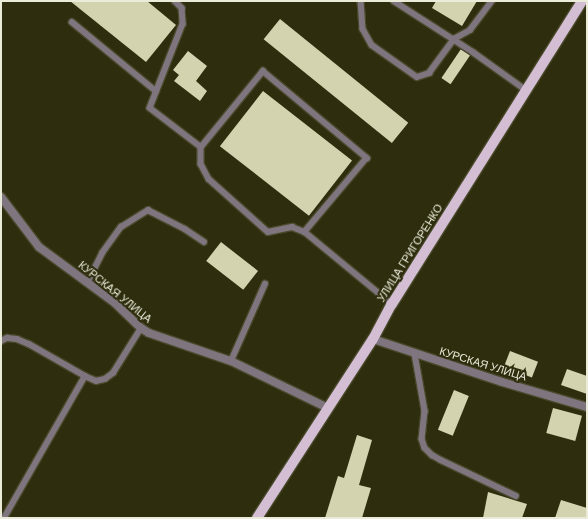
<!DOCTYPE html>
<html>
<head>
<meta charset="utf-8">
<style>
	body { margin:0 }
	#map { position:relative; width:588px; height:519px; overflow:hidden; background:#2e2d0e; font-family:"DM Sans",sans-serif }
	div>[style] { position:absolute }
	.building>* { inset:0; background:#d3d3af; transform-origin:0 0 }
	.roads { filter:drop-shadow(1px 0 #48482a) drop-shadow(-1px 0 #48482a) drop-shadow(0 1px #48482a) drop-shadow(0 -1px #48482a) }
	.service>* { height:5.5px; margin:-2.75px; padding:0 2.75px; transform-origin:2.75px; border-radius:2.75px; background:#7f757f }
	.minor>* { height:8px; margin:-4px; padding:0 4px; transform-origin:4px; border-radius:4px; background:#7f757f }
	.tertiary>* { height:8px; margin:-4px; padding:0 4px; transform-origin:4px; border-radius:4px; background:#7f757f }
	.primary>* { height:10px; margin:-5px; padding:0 5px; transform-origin:5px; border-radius:5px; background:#d3bed4 }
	span { translate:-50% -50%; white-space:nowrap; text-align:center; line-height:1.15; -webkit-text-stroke:4px #2e2d0e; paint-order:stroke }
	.street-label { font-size:11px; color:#eaebd9 }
	.frame { position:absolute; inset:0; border:2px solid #eaebd9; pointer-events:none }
</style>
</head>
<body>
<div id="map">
	<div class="building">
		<i style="clip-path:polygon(70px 1px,147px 1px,176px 25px,146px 62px)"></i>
		<i style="clip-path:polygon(436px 1px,477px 1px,462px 26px,432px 8px)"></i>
		<i style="left:280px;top:19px;width:165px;height:26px;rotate:39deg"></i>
		<i style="left:461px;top:49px;width:11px;height:35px;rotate:34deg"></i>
		<i style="clip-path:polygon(188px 51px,207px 66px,196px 81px,207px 91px,200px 101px,174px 81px,179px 75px,173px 70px)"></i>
		<i style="left:263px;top:91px;width:113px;height:70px;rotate:38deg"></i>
		<i style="left:221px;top:242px;width:47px;height:24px;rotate:38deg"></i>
		<i style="left:510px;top:351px;width:30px;height:17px;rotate:21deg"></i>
		<i style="clip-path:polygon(567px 369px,587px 376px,587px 394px,561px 385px)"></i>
		<i style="left:454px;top:390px;width:16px;height:43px;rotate:22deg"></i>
		<i style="left:553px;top:408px;width:30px;height:26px;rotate:15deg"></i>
		<i style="clip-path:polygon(357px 435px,372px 440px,359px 485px,371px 488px,362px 518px,325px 518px,338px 476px,344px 478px)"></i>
		<i style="clip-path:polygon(488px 492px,527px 504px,522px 518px,483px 518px)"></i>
		<i style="clip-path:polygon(561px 500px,587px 508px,587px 518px,555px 518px)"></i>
	</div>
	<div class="roads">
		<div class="service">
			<i style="left:175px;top:1px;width:10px;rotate:45deg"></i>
			<i style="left:182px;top:8px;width:16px;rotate:86deg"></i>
			<i style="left:183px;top:24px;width:90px;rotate:111.4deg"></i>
			<i style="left:150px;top:108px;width:64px;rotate:37.4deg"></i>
			<i style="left:201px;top:147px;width:17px;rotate:90deg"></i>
			<i style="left:201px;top:164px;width:17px;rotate:62deg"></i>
			<i style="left:209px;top:179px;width:79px;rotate:41.9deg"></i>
			<i style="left:268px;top:232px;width:25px;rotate:-12deg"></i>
			<i style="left:292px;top:227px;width:14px;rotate:21deg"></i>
			<i style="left:305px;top:232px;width:113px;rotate:39.6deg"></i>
			<i style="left:361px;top:1px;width:28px;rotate:86deg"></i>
			<i style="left:363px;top:29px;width:18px;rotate:61deg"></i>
			<i style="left:372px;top:45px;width:55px;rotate:35.4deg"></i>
			<i style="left:417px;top:77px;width:13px;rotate:-18deg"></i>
			<i style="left:429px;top:73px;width:42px;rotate:-53.7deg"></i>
			<i style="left:454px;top:39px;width:18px;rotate:-29deg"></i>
			<i style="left:470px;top:30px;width:36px;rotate:-53deg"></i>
			<i style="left:394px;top:1px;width:94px;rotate:32.8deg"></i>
			<i style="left:473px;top:52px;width:65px;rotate:35.6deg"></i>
			<i style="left:72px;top:22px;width:109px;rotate:39.4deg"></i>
			<i style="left:201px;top:147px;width:98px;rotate:-50.8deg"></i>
			<i style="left:263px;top:71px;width:136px;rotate:39.9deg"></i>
			<i style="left:367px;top:158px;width:97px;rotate:130deg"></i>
			<i style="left:87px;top:283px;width:34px;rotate:-63deg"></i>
			<i style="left:102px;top:253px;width:32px;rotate:-54deg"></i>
			<i style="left:121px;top:227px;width:32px;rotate:-32deg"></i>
			<i style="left:148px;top:210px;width:42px;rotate:27.2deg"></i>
			<i style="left:185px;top:229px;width:23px;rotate:34deg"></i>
			<i style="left:1px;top:341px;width:7px;rotate:-27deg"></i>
			<i style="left:7px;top:338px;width:10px;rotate:6deg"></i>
			<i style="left:17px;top:339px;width:13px;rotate:23deg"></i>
			<i style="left:29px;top:344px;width:64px;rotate:29.7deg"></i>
			<i style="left:415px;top:354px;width:58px;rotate:80deg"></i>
			<i style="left:425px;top:411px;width:28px;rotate:96deg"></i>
			<i style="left:422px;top:439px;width:9px;rotate:72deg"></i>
			<i style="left:425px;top:448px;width:10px;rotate:45deg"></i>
			<i style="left:432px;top:455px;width:10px;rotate:29deg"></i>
			<i style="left:441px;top:460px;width:83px;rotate:25.6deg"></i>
			<i style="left:231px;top:361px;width:84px;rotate:-66.2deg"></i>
			<i style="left:4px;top:518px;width:163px;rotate:-60.3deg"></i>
			<i style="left:85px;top:376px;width:12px;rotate:24deg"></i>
			<i style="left:96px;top:381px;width:9px;rotate:-13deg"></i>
			<i style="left:105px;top:379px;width:10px;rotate:-37deg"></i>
			<i style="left:113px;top:373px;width:53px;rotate:-58.1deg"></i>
		</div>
		<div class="minor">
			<i style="left:373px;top:339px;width:136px;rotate:18.4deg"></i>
			<i style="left:502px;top:382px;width:89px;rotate:16.4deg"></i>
		</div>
		<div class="tertiary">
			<i style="left:1px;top:197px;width:63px;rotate:52.8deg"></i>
			<i style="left:39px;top:247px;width:94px;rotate:36.4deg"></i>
			<i style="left:115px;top:303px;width:36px;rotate:44deg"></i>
			<i style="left:141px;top:328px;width:9px;rotate:32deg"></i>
			<i style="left:149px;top:333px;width:87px;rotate:18.9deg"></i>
			<i style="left:231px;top:361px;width:108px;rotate:25.9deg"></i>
		</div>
		<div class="primary">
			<i style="left:257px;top:518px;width:213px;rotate:-57.1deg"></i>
			<i style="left:373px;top:339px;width:40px;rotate:-62deg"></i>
			<i style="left:392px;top:304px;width:358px;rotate:-57.9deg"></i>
		</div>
	</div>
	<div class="street-label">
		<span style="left:410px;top:253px;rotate:-58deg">УЛИЦА ГРИГОРЕНКО</span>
		<span style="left:115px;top:292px;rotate:39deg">КУРСКАЯ УЛИЦА</span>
		<span style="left:483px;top:364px;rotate:17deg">КУРСКАЯ УЛИЦА</span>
	</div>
	<div class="frame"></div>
</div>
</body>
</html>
